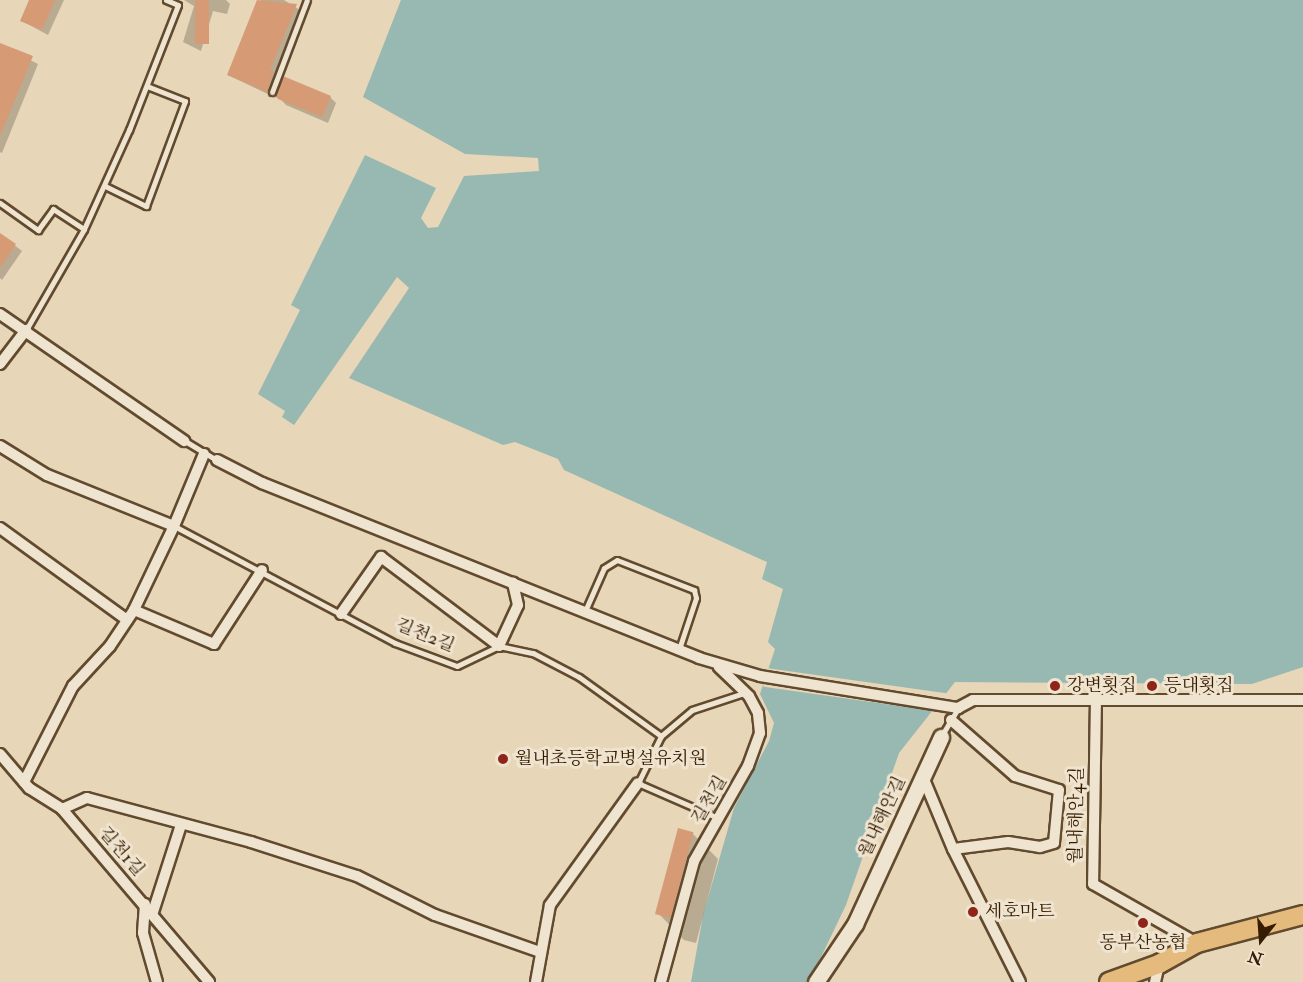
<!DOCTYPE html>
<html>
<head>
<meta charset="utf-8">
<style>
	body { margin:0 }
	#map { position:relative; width:1303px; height:982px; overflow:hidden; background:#e7d6b7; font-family:"IM FELL Double Pica","Noto Serif KR",serif }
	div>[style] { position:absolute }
	.water>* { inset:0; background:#97b9b1 }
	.pier>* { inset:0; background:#e7d6b7; transform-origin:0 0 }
	.shadow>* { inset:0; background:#0003 }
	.building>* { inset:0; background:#d69b75; transform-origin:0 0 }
	.roads { filter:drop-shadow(2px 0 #624a2e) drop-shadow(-2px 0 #624a2e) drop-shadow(0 2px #624a2e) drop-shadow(0 -2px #624a2e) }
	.lane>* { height:5px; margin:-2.5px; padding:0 2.5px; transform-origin:2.5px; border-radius:2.5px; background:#efe4d0 }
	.street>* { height:10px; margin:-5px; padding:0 5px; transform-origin:5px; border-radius:5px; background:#efe4d0 }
	.secondary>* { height:15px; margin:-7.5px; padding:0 7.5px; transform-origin:7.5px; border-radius:7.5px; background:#efe4d0 }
	.primary>* { height:18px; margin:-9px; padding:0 9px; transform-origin:9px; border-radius:9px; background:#e4bb7c }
	.dots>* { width:16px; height:16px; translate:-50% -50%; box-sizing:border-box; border:3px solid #efe4d0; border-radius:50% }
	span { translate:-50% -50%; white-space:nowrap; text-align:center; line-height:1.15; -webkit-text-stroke:6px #efe4d0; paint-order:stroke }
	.street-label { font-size:18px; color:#361c01 }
	.poi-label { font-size:18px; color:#361c01 }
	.left { translate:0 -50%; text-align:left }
	.north { position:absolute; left:1231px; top:910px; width:60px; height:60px; -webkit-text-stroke:4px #efe4d0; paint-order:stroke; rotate:197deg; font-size:16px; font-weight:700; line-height:24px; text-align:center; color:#361c01 }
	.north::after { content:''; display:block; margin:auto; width:21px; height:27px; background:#361c01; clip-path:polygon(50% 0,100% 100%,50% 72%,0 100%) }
</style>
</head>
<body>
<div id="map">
	<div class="water">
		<i style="clip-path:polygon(401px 0,1303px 0,1303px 667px,1252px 684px,955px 682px,899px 753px,846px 905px,809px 982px,691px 982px,703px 915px,734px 808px,769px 741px,774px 723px,760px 694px,775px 649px,768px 642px,783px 589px,762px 579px,767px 562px,564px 470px,558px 459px,515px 442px,503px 445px,349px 378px,409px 288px,397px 277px,294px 425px,282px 417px,285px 411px,258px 394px,300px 310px,291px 305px,365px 155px,436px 188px,421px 218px,428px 228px,438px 227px,464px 176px,539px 171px,538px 158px,465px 154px,363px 97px)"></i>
	</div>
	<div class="pier">
		<i style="left:766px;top:668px;width:184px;height:19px;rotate:8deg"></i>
	</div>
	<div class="shadow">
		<i style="clip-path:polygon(31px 0,64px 0,48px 35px,22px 21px)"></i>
		<i style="clip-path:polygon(184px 0,226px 0,230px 4px,227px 14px,213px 11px,201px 51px,183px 42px,194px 6px)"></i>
		<i style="clip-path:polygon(260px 0,284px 0,303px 12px,276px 76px,280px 80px,276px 90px,330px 97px,336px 103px,328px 123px,286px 105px,275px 93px,274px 97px,228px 75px,281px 12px)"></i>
		<i style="clip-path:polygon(0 45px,38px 64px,2px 153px,0 152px)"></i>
		<i style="clip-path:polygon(0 234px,22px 251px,2px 280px,0 278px)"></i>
		<i style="clip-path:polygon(692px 833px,718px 859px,696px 943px,684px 940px,659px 914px)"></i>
	</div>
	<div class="building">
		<i style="clip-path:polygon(29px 0,55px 0,42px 30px,20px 21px)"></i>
		<i style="left:195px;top:0;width:14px;height:44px"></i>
		<i style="clip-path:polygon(257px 0,297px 4px,270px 70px,274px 72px,267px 92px,227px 75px)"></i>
		<i style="clip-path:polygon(0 43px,33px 56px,0 136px)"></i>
		<i style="clip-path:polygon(283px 76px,331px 96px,322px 117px,278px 99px,275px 95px)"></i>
		<i style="clip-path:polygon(0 233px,16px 244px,0 268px)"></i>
		<i style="left:678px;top:828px;width:16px;height:89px;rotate:15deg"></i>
	</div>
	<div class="roads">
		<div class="lane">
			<i style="left:272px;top:92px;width:98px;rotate:-69.2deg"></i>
			<i style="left:105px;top:186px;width:46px;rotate:26deg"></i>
			<i style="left:146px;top:206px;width:112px;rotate:-69.6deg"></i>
			<i style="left:185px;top:101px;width:41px;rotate:-158.5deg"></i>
			<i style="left:0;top:203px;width:47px;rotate:35.4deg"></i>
			<i style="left:38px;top:230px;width:26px;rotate:-54deg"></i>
			<i style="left:53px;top:209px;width:37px;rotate:33deg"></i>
			<i style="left:26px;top:330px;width:116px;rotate:-60.1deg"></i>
			<i style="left:84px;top:229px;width:109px;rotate:-65.6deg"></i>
			<i style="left:129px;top:130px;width:134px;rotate:-68.6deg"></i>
			<i style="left:178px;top:5px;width:13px;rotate:-157deg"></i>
			<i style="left:185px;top:441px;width:37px;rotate:31deg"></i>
			<i style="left:174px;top:526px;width:250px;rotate:27.9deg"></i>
			<i style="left:395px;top:643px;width:66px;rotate:20.4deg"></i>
			<i style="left:457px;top:666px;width:47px;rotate:-25.5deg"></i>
			<i style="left:499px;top:646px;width:35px;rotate:12deg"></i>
			<i style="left:533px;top:653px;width:52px;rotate:27.6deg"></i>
			<i style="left:579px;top:677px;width:101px;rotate:35.7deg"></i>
			<i style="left:585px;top:611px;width:47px;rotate:-66.2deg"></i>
			<i style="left:604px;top:568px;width:15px;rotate:-32deg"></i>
			<i style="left:617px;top:560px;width:83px;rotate:21.3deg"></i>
			<i style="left:694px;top:590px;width:8px;rotate:76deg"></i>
			<i style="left:696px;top:598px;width:54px;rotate:108.4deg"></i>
			<i style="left:942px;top:735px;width:31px;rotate:-59deg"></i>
			<i style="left:718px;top:818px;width:87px;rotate:-156.4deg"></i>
			<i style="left:638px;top:783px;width:52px;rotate:-63.9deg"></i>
			<i style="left:661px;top:736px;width:40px;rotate:-40deg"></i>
			<i style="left:692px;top:710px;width:55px;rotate:-18.1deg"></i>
		</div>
		<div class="street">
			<i style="left:0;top:314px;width:224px;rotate:34.6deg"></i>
			<i style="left:0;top:364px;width:43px;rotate:-52.6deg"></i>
			<i style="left:0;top:446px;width:55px;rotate:31.7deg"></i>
			<i style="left:47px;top:475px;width:137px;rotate:21.9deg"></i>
			<i style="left:174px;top:526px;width:78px;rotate:-67.4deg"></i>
			<i style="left:217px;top:460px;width:51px;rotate:27.1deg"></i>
			<i style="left:262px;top:483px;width:471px;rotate:21.8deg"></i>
			<i style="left:699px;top:658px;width:64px;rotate:16.4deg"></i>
			<i style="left:760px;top:676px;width:201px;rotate:9.2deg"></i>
			<i style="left:958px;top:708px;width:17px;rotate:-28deg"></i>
			<i style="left:973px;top:700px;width:330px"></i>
			<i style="left:174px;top:526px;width:93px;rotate:115.5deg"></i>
			<i style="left:134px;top:610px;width:87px;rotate:23deg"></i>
			<i style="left:214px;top:644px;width:88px;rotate:-57deg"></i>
			<i style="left:0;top:528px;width:157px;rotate:35.9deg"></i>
			<i style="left:341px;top:614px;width:70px;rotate:-54.9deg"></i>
			<i style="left:381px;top:557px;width:148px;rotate:37deg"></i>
			<i style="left:499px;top:646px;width:45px;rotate:-65.1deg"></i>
			<i style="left:518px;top:605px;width:23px;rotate:-103deg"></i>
			<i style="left:1096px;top:698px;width:186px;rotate:90.9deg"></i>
			<i style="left:1093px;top:884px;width:120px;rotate:29.6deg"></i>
			<i style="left:951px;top:720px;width:85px;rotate:41.2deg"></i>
			<i style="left:1015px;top:776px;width:46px;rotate:17.7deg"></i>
			<i style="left:1059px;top:790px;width:53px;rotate:95.4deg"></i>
			<i style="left:1054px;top:843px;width:15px;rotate:164deg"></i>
			<i style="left:1040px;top:847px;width:32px;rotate:-171deg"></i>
			<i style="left:1008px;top:842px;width:55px;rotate:172.7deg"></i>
			<i style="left:0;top:754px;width:45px;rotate:49.5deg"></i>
			<i style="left:29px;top:788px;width:39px;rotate:32deg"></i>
			<i style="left:62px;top:809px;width:227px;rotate:49.6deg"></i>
			<i style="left:923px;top:777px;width:78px;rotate:67.4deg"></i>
			<i style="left:953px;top:849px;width:149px;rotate:63.3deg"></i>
			<i style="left:24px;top:782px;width:108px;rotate:-63deg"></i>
			<i style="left:73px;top:686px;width:54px;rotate:-47.2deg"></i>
			<i style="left:110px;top:646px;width:43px;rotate:-56.3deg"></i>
			<i style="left:62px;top:809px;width:27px;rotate:-24deg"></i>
			<i style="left:87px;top:798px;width:170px;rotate:15deg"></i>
			<i style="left:251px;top:842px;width:111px;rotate:17.8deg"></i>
			<i style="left:357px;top:876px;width:87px;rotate:26.6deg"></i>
			<i style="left:435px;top:915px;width:111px;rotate:19.4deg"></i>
			<i style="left:145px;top:904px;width:29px;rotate:94deg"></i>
			<i style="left:143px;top:933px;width:51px;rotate:74.1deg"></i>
			<i style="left:153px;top:912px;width:91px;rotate:-72.2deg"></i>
			<i style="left:536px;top:982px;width:78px;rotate:-79.7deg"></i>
			<i style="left:550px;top:905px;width:150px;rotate:-54.2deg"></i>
			<i style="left:661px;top:982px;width:125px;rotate:-74.7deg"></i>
			<i style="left:694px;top:861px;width:109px;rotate:-60.4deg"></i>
			<i style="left:748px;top:766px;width:35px;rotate:-70deg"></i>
			<i style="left:760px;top:733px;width:20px;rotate:-96deg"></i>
			<i style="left:758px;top:713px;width:19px;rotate:-118deg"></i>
			<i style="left:749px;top:696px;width:42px;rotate:-136deg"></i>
			<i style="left:1155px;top:982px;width:18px;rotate:-77deg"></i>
		</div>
		<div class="secondary">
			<i style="left:816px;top:982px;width:70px;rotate:-56.1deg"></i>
			<i style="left:855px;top:924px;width:206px;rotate:-65.3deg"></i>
		</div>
		<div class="primary">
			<i style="left:1109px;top:982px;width:53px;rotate:-19.8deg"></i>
			<i style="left:1159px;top:964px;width:43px;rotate:-28.9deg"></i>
			<i style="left:1197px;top:943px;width:110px;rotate:-14.8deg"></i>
		</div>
	</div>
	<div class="dots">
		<i style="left:1055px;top:686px;background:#8f2418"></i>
		<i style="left:1152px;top:686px;background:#8f2418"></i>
		<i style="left:503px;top:759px;background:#8f2418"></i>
		<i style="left:973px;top:912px;background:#8f2418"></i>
		<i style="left:1143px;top:923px;background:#8f2418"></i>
	</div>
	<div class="street-label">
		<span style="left:425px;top:636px;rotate:22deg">길천2길</span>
		<span style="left:710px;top:800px;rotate:-60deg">길천길</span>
		<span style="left:1077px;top:815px;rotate:-89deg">월내해안4길</span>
		<span style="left:883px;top:817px;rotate:-65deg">월내해안길</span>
		<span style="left:121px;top:852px;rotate:49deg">길천1길</span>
	</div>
	<div class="poi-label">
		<span class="left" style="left:1067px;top:686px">강변횟집</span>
		<span class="left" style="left:1164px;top:686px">등대횟집</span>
		<span class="left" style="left:515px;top:759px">월내초등학교병설유치원</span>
		<span class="left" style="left:985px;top:912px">세호마트</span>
		<span style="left:1143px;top:943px">동부산농협</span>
	</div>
	<div class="north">N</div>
</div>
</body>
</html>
